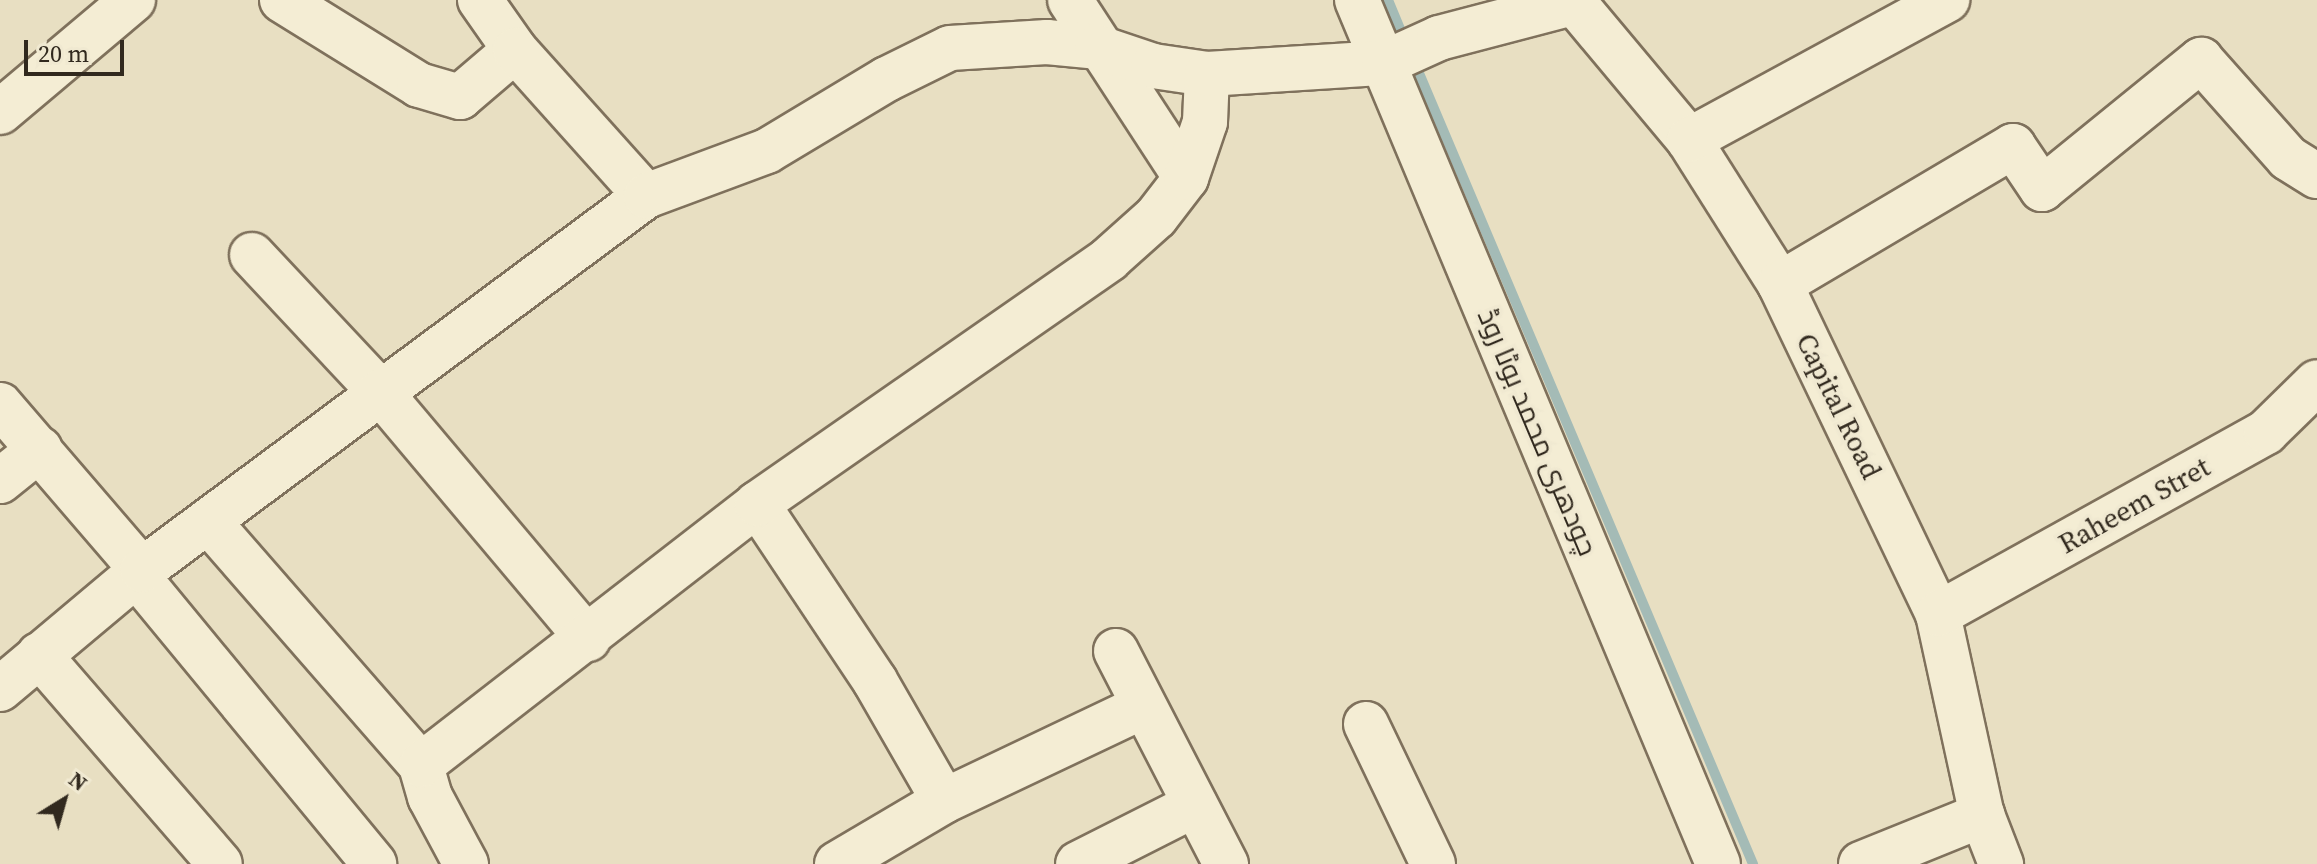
<!DOCTYPE html>
<html>
<head>
<meta charset="utf-8">
<style>
	body { margin:0 }
	#map { position:relative; width:2317px; height:864px; overflow:hidden; background:#e8dfc2; font-family:"Source Serif 4",Cairo,serif }
	div>[style] { position:absolute }
	.stream>* { height:10px; margin:-5px; padding:0 5px; transform-origin:5px; border-radius:5px; background:#a4bbb6 }
	.roads { filter:drop-shadow(2px 0 #7f715c) drop-shadow(-2px 0 #7f715c) drop-shadow(0 2px #7f715c) drop-shadow(0 -2px #7f715c) }
	.minor>* { height:44px; margin:-22px; padding:0 22px; transform-origin:22px; border-radius:22px; background:#f4edd4 }
	span { translate:-50% -50%; white-space:nowrap; text-align:center; line-height:1.15; -webkit-text-stroke:7px #f0e9d1; paint-order:stroke }
	.street-label { font-size:28px; color:#31291e }
	.north { position:absolute; left:24px; top:760px; width:80px; height:80px; -webkit-text-stroke:6px #f0e9d1; paint-order:stroke; rotate:37deg; font-size:22px; font-weight:700; line-height:32px; text-align:center; color:#31291e }
	.north::after { content:''; display:block; margin:auto; width:28px; height:36px; background:#31291e; clip-path:polygon(50% 0,100% 100%,50% 72%,0 100%) }
	.scale { position:absolute; left:24px; top:40px; width:100px; height:36px; box-sizing:border-box; border:4px solid #31291e; border-top:0; padding-left:10px; font-size:24px; line-height:28px; white-space:nowrap; color:#31291e; -webkit-text-stroke:6px #f0e9d1; paint-order:stroke }
</style>
</head>
<body>
<div id="map">
	<div class="stream">
		<i style="left:1388px;top:0;width:44px;rotate:67.5deg"></i>
		<i style="left:1413px;top:59px;width:874px;rotate:67.1deg"></i>
	</div>
	<div class="roads">
		<div class="minor">
			<i style="left:282px;top:0;width:161px;rotate:31.8deg"></i>
			<i style="left:419px;top:85px;width:43px;rotate:16.3deg"></i>
			<i style="left:460px;top:97px;width:72px;rotate:-40.5deg"></i>
			<i style="left:480px;top:0;width:61px;rotate:55deg"></i>
			<i style="left:515px;top:50px;width:196px;rotate:48.1deg"></i>
			<i style="left:1070px;top:0;width:212px;rotate:56.9deg"></i>
			<i style="left:1357px;top:0;width:936px;rotate:67.32deg"></i>
			<i style="left:1572px;top:0;width:182px;rotate:50.1deg"></i>
			<i style="left:1689px;top:140px;width:170px;rotate:57.7deg"></i>
			<i style="left:1780px;top:284px;width:366px;rotate:64.4deg"></i>
			<i style="left:1938px;top:614px;width:206px;rotate:77.7deg"></i>
			<i style="left:1982px;top:815px;width:53px;rotate:68.8deg"></i>
			<i style="left:0;top:112px;width:174px;rotate:-40.1deg"></i>
			<i style="left:1689px;top:140px;width:294px;rotate:-28.5deg"></i>
			<i style="left:252px;top:255px;width:187px;rotate:46.9deg"></i>
			<i style="left:380px;top:392px;width:323px;rotate:49.9deg"></i>
			<i style="left:1780px;top:284px;width:271px;rotate:-30.6deg"></i>
			<i style="left:2013px;top:146px;width:52px;rotate:56deg"></i>
			<i style="left:2042px;top:189px;width:205px;rotate:-39.1deg"></i>
			<i style="left:2201px;top:60px;width:131px;rotate:48.4deg"></i>
			<i style="left:2288px;top:158px;width:34px;rotate:32deg"></i>
			<i style="left:0;top:405px;width:218px;rotate:49.3deg"></i>
			<i style="left:0;top:481px;width:51px;rotate:-38.7deg"></i>
			<i style="left:757px;top:504px;width:213px;rotate:56.3deg"></i>
			<i style="left:875px;top:681px;width:138px;rotate:60.1deg"></i>
			<i style="left:208px;top:521px;width:324px;rotate:48.9deg"></i>
			<i style="left:137px;top:576px;width:373px;rotate:50.5deg"></i>
			<i style="left:1938px;top:614px;width:375px;rotate:-29deg"></i>
			<i style="left:2266px;top:432px;width:71px;rotate:-44.4deg"></i>
			<i style="left:1116px;top:651px;width:240px;rotate:62.7deg"></i>
			<i style="left:39px;top:655px;width:276px;rotate:49.1deg"></i>
			<i style="left:0;top:689px;width:185px;rotate:-40deg"></i>
			<i style="left:142px;top:570px;width:628px;rotate:-36.58deg"></i>
			<i style="left:646px;top:196px;width:129px;rotate:-20.4deg"></i>
			<i style="left:767px;top:151px;width:140px;rotate:-31deg"></i>
			<i style="left:887px;top:79px;width:70px;rotate:-26.2deg"></i>
			<i style="left:950px;top:48px;width:97px;rotate:-3.5deg"></i>
			<i style="left:1047px;top:42px;width:50px;rotate:5.7deg"></i>
			<i style="left:1097px;top:47px;width:59px;rotate:18.7deg"></i>
			<i style="left:1153px;top:66px;width:55px;rotate:8.4deg"></i>
			<i style="left:1366px;top:724px;width:155px;rotate:64.4deg"></i>
			<i style="left:466px;top:864px;width:76px;rotate:-118.2deg"></i>
			<i style="left:430px;top:797px;width:33px;rotate:-106deg"></i>
			<i style="left:421px;top:765px;width:425px;rotate:-37.8deg"></i>
			<i style="left:757px;top:504px;width:429px;rotate:-34.8deg"></i>
			<i style="left:1109px;top:259px;width:63px;rotate:-41.8deg"></i>
			<i style="left:1156px;top:217px;width:49px;rotate:-52.4deg"></i>
			<i style="left:1186px;top:178px;width:59px;rotate:-71.3deg"></i>
			<i style="left:1205px;top:122px;width:48px;rotate:-87.6deg"></i>
			<i style="left:1207px;top:74px;width:177px;rotate:-3.6deg"></i>
			<i style="left:1384px;top:63px;width:60px;rotate:-24.4deg"></i>
			<i style="left:1439px;top:38px;width:138px;rotate:-14.7deg"></i>
			<i style="left:837px;top:864px;width:124px;rotate:-30.5deg"></i>
			<i style="left:944px;top:801px;width:221px;rotate:-25.4deg"></i>
			<i style="left:1078px;top:864px;width:131px;rotate:-26.8deg"></i>
			<i style="left:1861px;top:864px;width:131px;rotate:-22deg"></i>
		</div>
	</div>
	<div class="street-label">
		<span style="left:1839px;top:406px;rotate:64deg">Capital Road</span>
		<span style="left:1538px;top:432px;rotate:67deg">چودھری محمد بوٹا روڈ</span>
		<span style="left:2134px;top:505px;rotate:-29deg">Raheem Stret</span>
	</div>
	<div class="north">N</div>
	<div class="scale">20 m</div>
</div>
</body>
</html>
